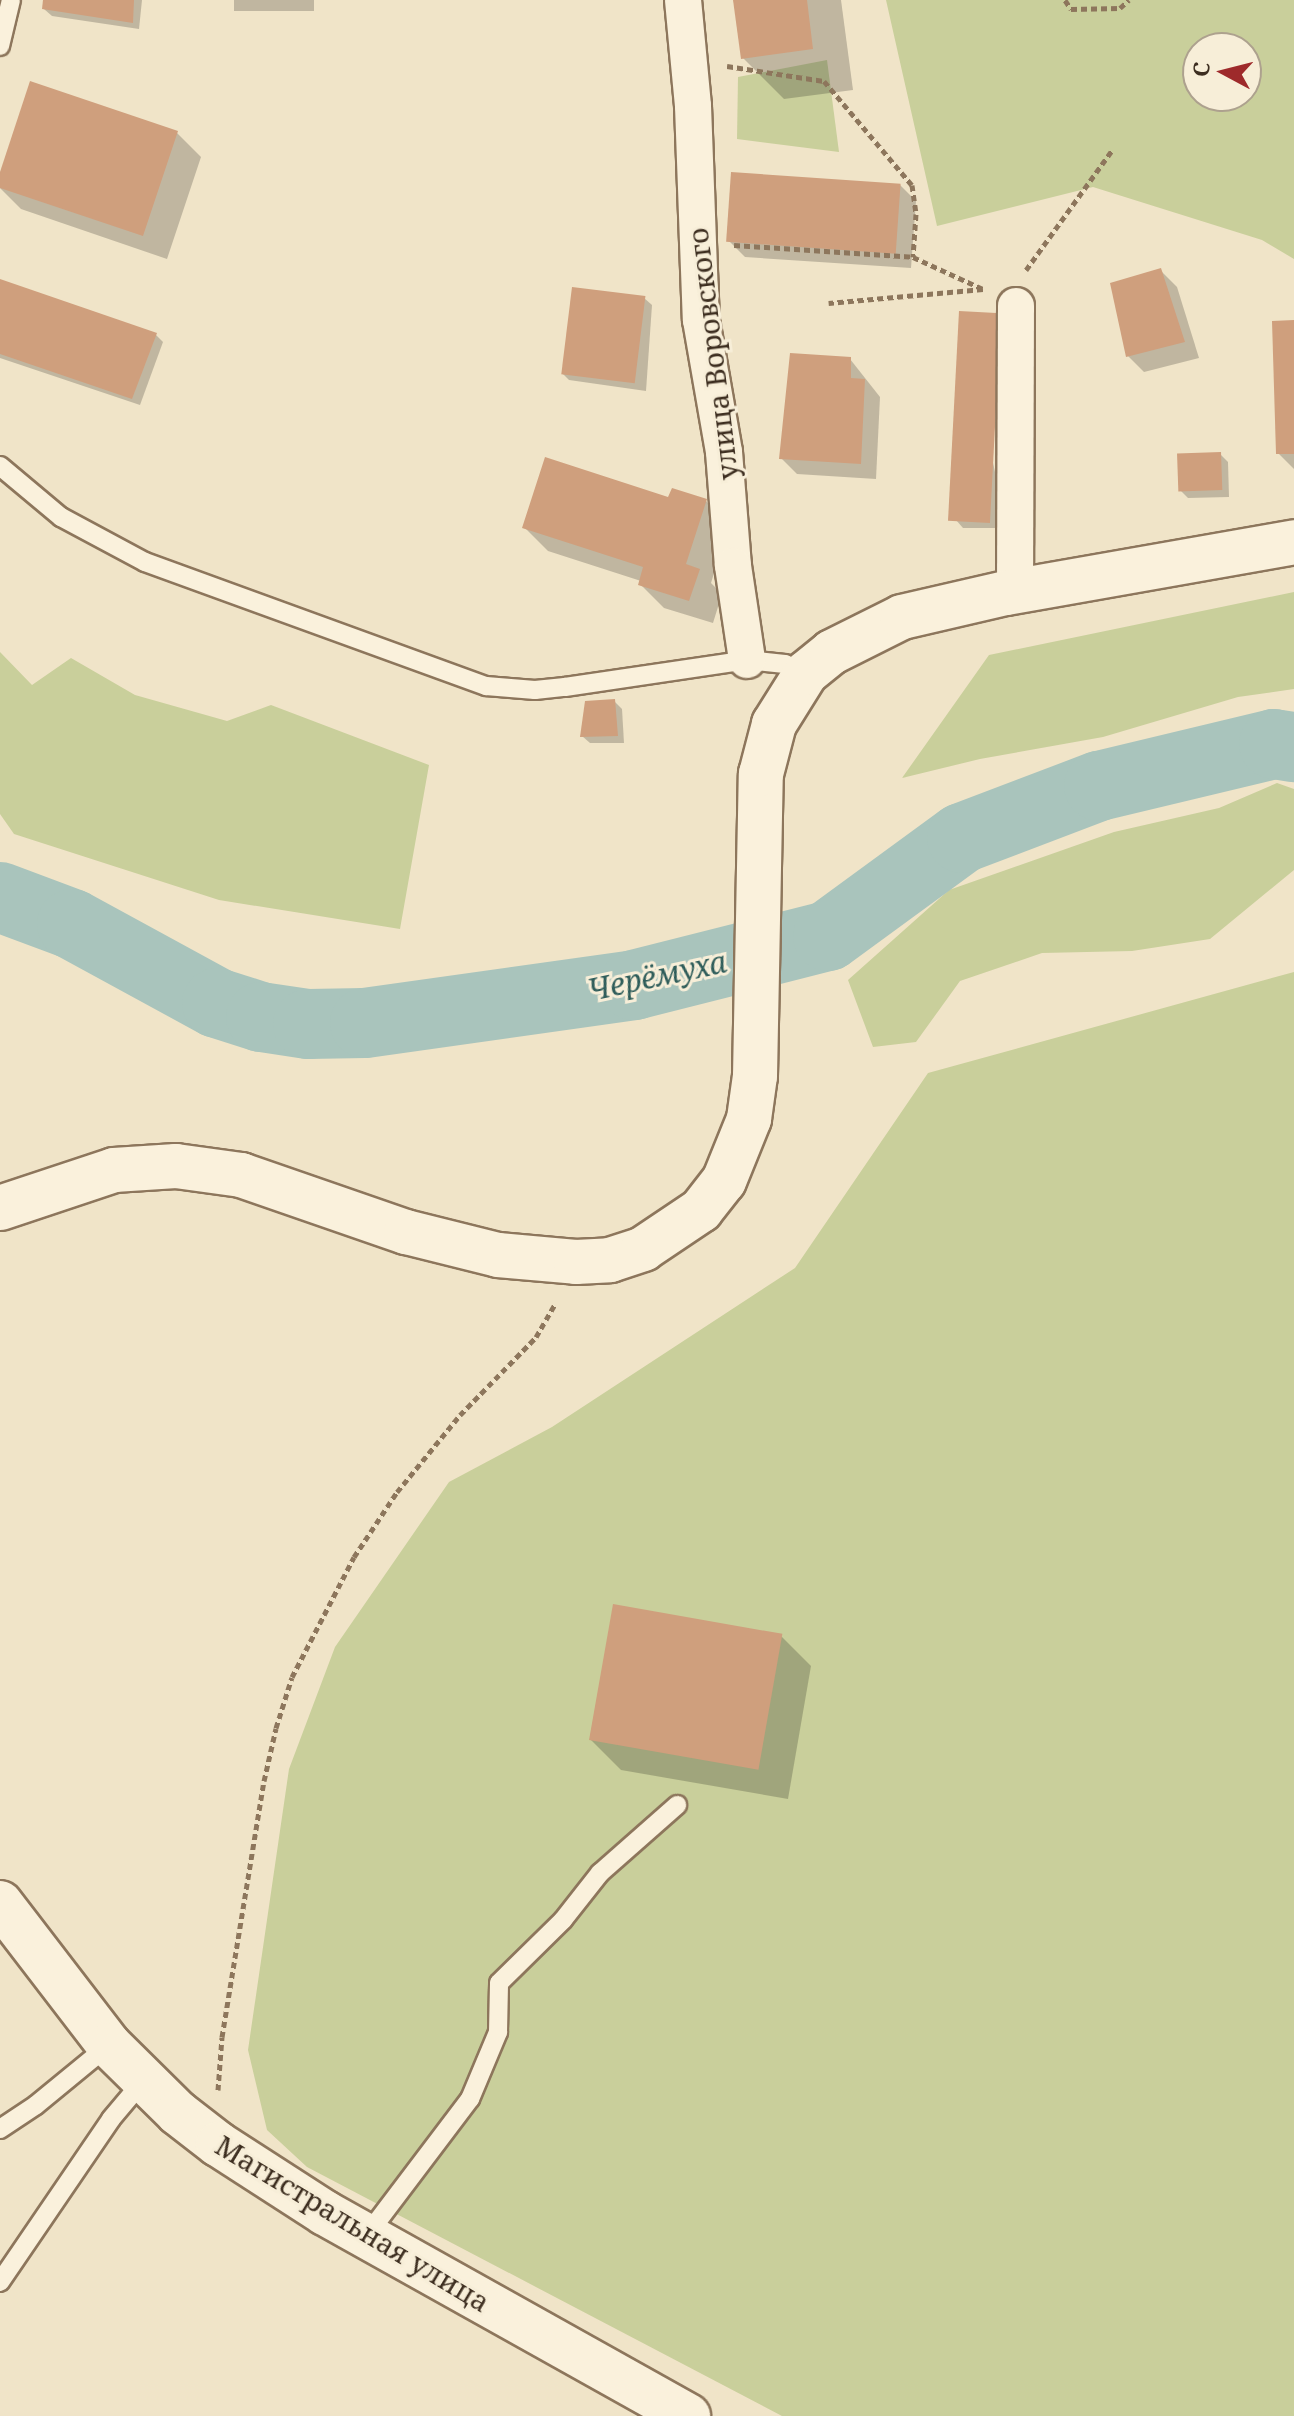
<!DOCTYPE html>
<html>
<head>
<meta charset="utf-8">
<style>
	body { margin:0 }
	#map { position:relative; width:1294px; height:2416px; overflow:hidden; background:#f0e4c8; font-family:"Noto Serif",serif }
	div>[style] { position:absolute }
	.green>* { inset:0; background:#c9cf9b }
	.shadow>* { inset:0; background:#0003; transform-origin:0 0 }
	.river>* { height:70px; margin:-35px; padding:0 35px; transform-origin:35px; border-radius:35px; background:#a9c4bc }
	.building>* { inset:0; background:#cf9f7d; transform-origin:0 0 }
	.path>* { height:5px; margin-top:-2.5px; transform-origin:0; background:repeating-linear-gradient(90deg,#8d765c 0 6px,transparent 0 10px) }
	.roads { filter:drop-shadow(2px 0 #8d765c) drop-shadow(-2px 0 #8d765c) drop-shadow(0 2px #8d765c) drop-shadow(0 -2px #8d765c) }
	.lane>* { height:18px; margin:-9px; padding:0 9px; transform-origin:9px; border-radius:9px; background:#faf1dc }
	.street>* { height:36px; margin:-18px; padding:0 18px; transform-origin:18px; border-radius:18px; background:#faf1dc }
	.secondary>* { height:44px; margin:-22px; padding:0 22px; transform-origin:22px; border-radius:22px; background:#faf1dc }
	span { translate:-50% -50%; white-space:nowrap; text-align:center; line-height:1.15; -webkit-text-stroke:6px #f7eed8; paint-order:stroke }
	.street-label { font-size:28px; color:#3d2e20 }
	.water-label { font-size:30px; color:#2f5d5a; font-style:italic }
	.north { position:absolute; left:1182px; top:32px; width:80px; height:80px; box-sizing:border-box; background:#f7eed8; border:2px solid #ada18e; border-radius:50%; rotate:277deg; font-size:22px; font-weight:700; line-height:32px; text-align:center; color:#3d2e20 }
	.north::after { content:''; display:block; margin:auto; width:28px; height:36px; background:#9e2a2b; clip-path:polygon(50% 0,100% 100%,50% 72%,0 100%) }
</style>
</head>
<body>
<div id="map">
	<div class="green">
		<i style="clip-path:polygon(evenodd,886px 0,1294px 0,1294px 259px,1262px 240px,1093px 187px,937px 226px,886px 0,1198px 48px,1246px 48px,1246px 96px,1198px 96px,1198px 48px)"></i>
		<i style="clip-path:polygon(827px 60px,839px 152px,737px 139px,738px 77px)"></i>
		<i style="clip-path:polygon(1294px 592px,1294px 689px,1238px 697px,1103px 737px,980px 759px,902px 778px,989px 655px)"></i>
		<i style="clip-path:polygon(0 652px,32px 685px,71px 658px,135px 695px,227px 721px,271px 705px,429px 765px,400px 929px,219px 900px,14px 834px,0 814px)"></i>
		<i style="clip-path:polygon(1277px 783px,1294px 789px,1294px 870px,1210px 939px,1132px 951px,1042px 953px,960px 981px,916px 1042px,873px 1047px,848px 980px,949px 890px,1114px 832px,1219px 808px)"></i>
		<i style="clip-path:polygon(1294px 972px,1294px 2416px,782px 2416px,307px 2167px,267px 2130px,248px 2050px,289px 1769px,335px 1647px,449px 1482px,552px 1427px,795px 1268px,928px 1073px)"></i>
	</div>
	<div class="shadow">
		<i style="clip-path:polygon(45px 0,142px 0,139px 29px,52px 16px,44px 9px)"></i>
		<i style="left:234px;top:0;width:80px;height:11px"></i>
		<i style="clip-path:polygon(735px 0,841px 0,853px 90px,784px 99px,743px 58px)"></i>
		<i style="clip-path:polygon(32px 84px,177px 133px,201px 157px,167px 259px,21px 209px,0 188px,0 178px)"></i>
		<i style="clip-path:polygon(900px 185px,916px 201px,911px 268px,745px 257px,729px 241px)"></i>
		<i style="clip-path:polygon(1161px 271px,1177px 287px,1199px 358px,1144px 372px,1128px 356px)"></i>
		<i style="clip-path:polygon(0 281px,156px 335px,163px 342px,140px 405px,0 358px)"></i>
		<i style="clip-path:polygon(644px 298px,652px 305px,646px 391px,569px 380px,562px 373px)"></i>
		<i style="clip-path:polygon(961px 313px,1007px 528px,963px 528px,956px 520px)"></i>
		<i style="clip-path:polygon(1294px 322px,1294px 469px,1278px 453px)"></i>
		<i style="clip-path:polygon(850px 359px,880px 397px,876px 479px,797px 474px,781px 458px)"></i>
		<i style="clip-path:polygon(1220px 454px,1228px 462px,1229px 497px,1188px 498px,1180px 490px)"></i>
		<i style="clip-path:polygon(670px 500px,706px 501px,729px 524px,711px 583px,722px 594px,713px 623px,664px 608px,640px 584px,641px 581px,548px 551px,525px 528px)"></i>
		<i style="clip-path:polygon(614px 701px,622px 709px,624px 743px,590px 743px,582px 736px)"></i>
		<i style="clip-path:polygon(781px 1636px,811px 1666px,788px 1799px,621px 1770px,590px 1739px)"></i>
	</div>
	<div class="river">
		<i style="left:0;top:897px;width:77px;rotate:20.6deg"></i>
		<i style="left:72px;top:924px;width:165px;rotate:28.6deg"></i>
		<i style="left:217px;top:1003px;width:46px;rotate:17.7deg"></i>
		<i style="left:261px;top:1017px;width:48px;rotate:8.5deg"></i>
		<i style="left:308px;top:1024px;width:57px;rotate:-1deg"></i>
		<i style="left:365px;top:1023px;width:272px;rotate:-8deg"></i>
		<i style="left:634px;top:985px;width:200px;rotate:-14.2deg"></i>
		<i style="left:828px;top:936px;width:166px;rotate:-36.2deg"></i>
		<i style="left:962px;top:838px;width:147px;rotate:-20.8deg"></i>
		<i style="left:1099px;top:786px;width:180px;rotate:-13.5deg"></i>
		<i style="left:1274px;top:744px;width:20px;rotate:9deg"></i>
	</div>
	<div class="building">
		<i style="clip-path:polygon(43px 0,134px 0,133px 23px,42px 9px)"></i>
		<i style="clip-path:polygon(733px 0,807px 0,813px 49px,741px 59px)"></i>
		<i style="clip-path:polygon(30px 81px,178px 131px,143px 236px,0 188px,0 172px)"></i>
		<i style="left:731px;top:172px;width:170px;height:70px;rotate:4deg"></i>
		<i style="clip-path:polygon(1161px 268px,1185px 342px,1126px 357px,1110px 283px)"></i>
		<i style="clip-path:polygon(0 279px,157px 333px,132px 399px,0 354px)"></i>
		<i style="left:572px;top:287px;width:74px;height:88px;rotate:7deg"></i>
		<i style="left:959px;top:311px;width:42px;height:210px;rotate:3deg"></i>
		<i style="clip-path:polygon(1294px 320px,1294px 454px,1276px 454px,1272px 321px)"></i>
		<i style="clip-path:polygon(790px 353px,851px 357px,851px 378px,865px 379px,861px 464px,779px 459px)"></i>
		<i style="left:1221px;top:452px;width:38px;height:44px;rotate:88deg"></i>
		<i style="clip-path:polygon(545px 457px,668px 497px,672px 488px,707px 499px,686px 564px,700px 569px,689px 601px,638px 585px,643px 567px,522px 528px)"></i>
		<i style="clip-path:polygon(615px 699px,618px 736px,580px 737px,585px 701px)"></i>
		<i style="left:613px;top:1604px;width:172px;height:138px;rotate:10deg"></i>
	</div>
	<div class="path">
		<i style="left:1065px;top:0;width:11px;rotate:56deg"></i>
		<i style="left:1071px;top:9px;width:49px;rotate:-1.2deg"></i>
		<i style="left:1120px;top:8px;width:12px;rotate:-42deg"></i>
		<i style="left:727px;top:66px;width:98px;rotate:8.8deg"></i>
		<i style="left:824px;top:81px;width:136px;rotate:49.8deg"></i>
		<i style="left:912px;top:185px;width:29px;rotate:82deg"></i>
		<i style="left:916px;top:214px;width:43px;rotate:94deg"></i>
		<i style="left:913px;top:257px;width:77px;rotate:24.6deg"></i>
		<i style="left:983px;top:289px;width:155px;rotate:174.8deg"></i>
		<i style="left:734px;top:245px;width:179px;rotate:3.8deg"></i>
		<i style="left:1026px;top:270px;width:149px;rotate:-54.3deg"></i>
		<i style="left:218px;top:2090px;width:53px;rotate:-85.7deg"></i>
		<i style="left:222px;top:2037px;width:259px;rotate:-80.7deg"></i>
		<i style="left:264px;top:1781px;width:54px;rotate:-77.2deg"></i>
		<i style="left:276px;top:1728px;width:53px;rotate:-72.6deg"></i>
		<i style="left:292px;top:1677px;width:135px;rotate:-62.7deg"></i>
		<i style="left:354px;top:1557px;width:78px;rotate:-56.5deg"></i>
		<i style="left:397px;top:1492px;width:99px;rotate:-50.7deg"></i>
		<i style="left:460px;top:1415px;width:109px;rotate:-45.7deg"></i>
		<i style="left:536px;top:1337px;width:39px;rotate:-60deg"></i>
	</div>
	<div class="roads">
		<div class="lane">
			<i style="left:0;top:46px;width:47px;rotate:-76.6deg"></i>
			<i style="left:0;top:466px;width:80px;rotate:39.9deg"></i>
			<i style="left:61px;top:517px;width:95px;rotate:28.2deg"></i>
			<i style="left:145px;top:562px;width:363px;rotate:20deg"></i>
			<i style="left:486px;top:686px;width:49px;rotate:4.7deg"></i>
			<i style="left:535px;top:690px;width:30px;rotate:-6deg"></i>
			<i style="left:565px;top:687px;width:184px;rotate:-8.4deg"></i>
			<i style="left:747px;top:660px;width:38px;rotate:6deg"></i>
			<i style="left:785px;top:664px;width:23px;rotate:23deg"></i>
			<i style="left:0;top:2129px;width:43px;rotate:-33.7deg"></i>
			<i style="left:36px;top:2105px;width:94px;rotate:-39.4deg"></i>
			<i style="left:367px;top:2235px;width:171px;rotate:-52.9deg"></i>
			<i style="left:470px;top:2099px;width:73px;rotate:-67.3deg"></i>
			<i style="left:498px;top:2032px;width:49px;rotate:-88.8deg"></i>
			<i style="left:499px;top:1983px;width:90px;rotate:-44.5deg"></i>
			<i style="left:563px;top:1920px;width:60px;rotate:-51.8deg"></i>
			<i style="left:600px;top:1873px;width:103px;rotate:-41.4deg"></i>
			<i style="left:0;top:2282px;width:197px;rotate:-55.7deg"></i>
			<i style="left:111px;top:2119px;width:50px;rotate:-49.9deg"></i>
		</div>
		<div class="street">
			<i style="left:683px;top:0;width:106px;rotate:84.6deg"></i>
			<i style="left:693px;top:106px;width:214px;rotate:87.9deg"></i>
			<i style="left:701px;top:320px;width:134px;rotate:80.1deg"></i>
			<i style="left:724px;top:452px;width:114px;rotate:85.5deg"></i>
			<i style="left:733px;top:566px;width:95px;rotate:81.5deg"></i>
			<i style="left:1015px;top:591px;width:285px;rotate:-89.8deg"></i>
		</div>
		<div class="secondary">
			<i style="left:0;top:1208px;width:120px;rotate:-18.4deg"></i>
			<i style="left:114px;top:1170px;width:62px;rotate:-3.7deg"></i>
			<i style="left:176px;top:1166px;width:66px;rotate:7.9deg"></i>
			<i style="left:241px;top:1175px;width:175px;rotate:19.1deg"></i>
			<i style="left:406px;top:1232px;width:95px;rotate:14deg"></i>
			<i style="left:498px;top:1255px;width:78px;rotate:5.1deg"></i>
			<i style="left:576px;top:1262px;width:34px;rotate:-3deg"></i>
			<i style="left:610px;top:1260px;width:35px;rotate:-18deg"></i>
			<i style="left:643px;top:1249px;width:70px;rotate:-33.9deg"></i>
			<i style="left:701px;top:1210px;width:37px;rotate:-52deg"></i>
			<i style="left:724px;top:1181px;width:67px;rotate:-68deg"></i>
			<i style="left:749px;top:1119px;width:43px;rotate:-82.1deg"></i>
			<i style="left:755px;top:1076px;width:302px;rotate:-88.9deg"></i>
			<i style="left:761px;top:774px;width:52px;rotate:-75.4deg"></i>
			<i style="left:774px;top:724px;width:60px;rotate:-57.9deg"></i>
			<i style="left:806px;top:673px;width:33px;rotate:-39deg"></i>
			<i style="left:832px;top:652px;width:78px;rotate:-26.6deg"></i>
			<i style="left:902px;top:617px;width:107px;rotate:-13deg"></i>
			<i style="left:1006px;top:593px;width:292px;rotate:-10deg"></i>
			<i style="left:0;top:1903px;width:179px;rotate:52.5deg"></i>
			<i style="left:109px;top:2045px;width:97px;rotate:44.6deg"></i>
			<i style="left:178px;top:2113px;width:51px;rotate:37.8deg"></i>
			<i style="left:218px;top:2144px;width:127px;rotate:32.8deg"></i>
			<i style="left:325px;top:2213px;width:416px;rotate:29.2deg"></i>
		</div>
	</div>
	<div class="street-label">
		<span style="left:712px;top:354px;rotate:-97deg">улица Воровского</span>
		<span style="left:353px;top:2223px;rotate:31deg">Магистральная улица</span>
	</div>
	<div class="water-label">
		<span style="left:657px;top:976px;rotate:-12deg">Черёмуха</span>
	</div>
	<div class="north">С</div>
</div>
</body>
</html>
